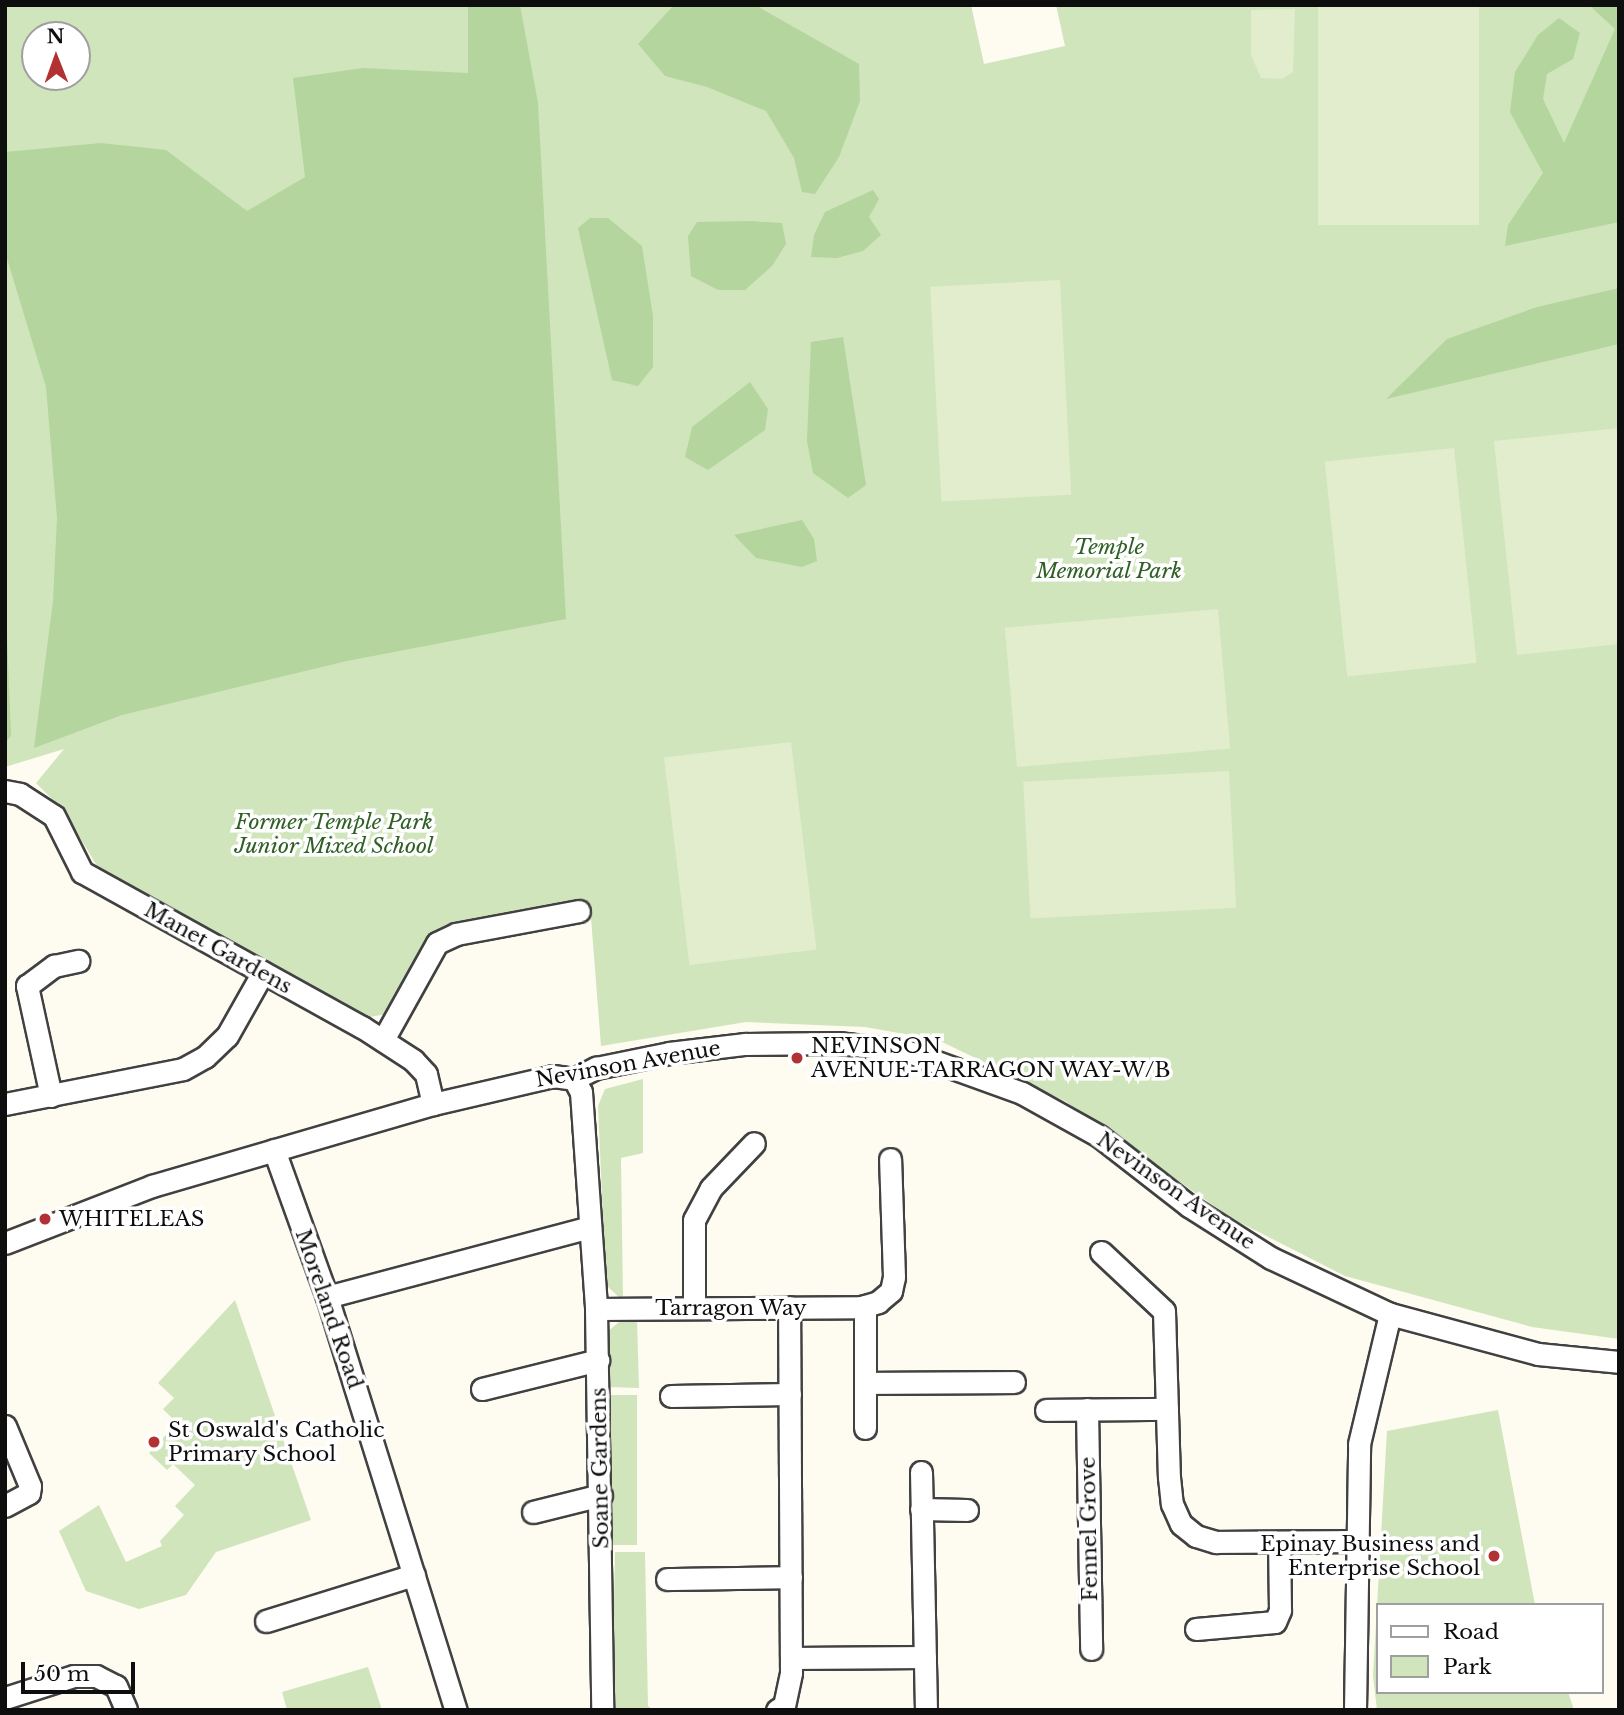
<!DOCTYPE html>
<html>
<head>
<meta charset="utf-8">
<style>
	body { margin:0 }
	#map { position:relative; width:1624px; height:1715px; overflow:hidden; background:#fefbf0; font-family:"Libre Baskerville",serif }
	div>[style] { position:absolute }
	.green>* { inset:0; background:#d0e5bc; transform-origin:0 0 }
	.forest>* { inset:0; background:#b4d59d }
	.pitch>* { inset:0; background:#e1edcd; transform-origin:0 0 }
	.roads { filter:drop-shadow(2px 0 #414141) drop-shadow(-2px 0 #414141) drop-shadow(0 2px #414141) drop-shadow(0 -2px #414141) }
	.minor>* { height:21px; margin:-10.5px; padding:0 10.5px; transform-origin:10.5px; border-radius:10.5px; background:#fff }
	.dots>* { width:19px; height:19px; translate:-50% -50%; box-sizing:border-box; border:4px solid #fff; border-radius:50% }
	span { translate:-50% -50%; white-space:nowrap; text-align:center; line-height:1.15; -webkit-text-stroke:7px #fff; paint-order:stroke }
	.park-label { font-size:21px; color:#2e6024; font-style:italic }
	.street-label { font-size:21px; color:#0e0e0e }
	.poi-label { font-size:21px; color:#0e0e0e }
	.left { translate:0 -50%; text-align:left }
	.right { translate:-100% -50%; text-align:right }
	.frame { position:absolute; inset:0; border:7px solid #0e0e0e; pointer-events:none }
	.legend { position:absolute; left:1376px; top:1603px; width:228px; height:91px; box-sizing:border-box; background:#fff; border:2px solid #9f9f9f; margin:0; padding:9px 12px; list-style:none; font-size:21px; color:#0e0e0e }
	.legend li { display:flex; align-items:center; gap:14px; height:35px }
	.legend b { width:35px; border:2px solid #9f9f9f }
	.north { position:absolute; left:21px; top:21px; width:70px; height:70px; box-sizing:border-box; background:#fff; border:2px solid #9f9f9f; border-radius:50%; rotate:359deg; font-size:19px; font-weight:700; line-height:28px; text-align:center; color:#0e0e0e }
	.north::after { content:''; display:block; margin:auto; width:24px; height:32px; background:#b23234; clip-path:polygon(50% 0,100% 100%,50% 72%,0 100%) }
	.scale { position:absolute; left:21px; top:1662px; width:114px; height:32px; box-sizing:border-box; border:4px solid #0e0e0e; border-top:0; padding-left:9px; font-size:21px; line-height:24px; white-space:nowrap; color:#0e0e0e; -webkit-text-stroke:5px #fff; paint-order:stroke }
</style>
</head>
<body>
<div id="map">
	<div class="green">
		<i style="clip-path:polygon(evenodd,5px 5px,971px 5px,984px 64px,1065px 46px,1056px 5px,1619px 5px,1619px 1339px,1532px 1327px,1345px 1276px,1231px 1218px,1065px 1101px,938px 1040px,865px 1027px,746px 1022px,601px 1046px,590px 905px,458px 927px,426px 945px,386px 1014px,370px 1017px,100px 871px,64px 811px,36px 783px,64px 749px,5px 767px,5px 5px,35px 35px,77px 35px,77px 77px,35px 77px,35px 35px)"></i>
		<i style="clip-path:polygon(643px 1079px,643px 1153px,621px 1158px,623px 1301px,606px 1285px,598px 1106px,605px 1089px)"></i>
		<i style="clip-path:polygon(235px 1300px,311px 1520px,216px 1552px,186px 1595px,139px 1609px,86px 1591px,59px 1531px,99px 1505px,126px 1562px,162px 1546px,160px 1541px,184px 1515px,175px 1506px,195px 1485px,173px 1464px,167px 1470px,149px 1453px,177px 1423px,163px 1409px,174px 1398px,158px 1383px)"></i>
		<i style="clip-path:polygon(620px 1321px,637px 1321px,639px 1388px,608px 1387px,605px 1334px)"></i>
		<i style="left:608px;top:1395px;width:29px;height:150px"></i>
		<i style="clip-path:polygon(1498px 1410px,1535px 1605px,1377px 1605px,1377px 1692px,1568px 1692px,1574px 1710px,1377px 1710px,1373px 1676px,1387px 1431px)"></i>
		<i style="clip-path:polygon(615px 1552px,645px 1552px,648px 1706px,653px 1710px,612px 1710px)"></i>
		<i style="clip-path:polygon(368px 1667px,382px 1710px,287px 1710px,282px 1692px)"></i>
	</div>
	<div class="forest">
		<i style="clip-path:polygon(468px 5px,520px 5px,538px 103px,566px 619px,347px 661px,122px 715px,34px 748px,53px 601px,57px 518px,46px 387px,5px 252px,5px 152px,101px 143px,166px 150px,247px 211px,305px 177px,293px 78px,363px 68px,468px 73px)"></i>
		<i style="clip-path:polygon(674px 5px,755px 5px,859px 64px,860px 101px,839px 157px,815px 194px,802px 192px,794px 158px,766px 111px,707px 87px,665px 76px,638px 44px)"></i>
		<i style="clip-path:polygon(1589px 5px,1619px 5px,1619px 222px,1505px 246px,1508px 225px,1543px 173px,1510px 112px,1515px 72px,1538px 35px,1559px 18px,1580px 33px,1573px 59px,1547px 74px,1543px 99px,1564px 143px,1615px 29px)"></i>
		<i style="clip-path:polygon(873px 190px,879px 199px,869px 217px,881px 235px,863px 251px,837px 258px,811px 257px,814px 235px,825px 212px)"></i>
		<i style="clip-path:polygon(590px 218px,608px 218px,642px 246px,653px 316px,653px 367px,638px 386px,612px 380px,578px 228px)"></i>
		<i style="clip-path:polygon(750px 221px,782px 223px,786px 244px,772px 266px,745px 290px,718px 290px,691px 276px,688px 236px,697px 222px)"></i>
		<i style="clip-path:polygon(1619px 288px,1619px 344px,1386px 399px,1447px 339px,1537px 307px)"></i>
		<i style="clip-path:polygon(843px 337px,866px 485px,848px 498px,813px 473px,807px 441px,811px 342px)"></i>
		<i style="clip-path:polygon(750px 382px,768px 409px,765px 430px,708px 470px,685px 457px,692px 427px)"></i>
		<i style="clip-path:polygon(802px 520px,814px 539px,817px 561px,802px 567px,756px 558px,734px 535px)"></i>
		<i style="clip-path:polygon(5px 586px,11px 736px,5px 743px)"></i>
	</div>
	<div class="pitch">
		<i style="left:1318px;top:5px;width:161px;height:220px"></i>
		<i style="clip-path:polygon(1295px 9px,1293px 72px,1282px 79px,1261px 78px,1251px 55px,1251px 10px)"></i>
		<i style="left:1060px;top:280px;width:215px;height:130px;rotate:87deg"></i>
		<i style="clip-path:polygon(1619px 428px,1619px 644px,1517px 655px,1494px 441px)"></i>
		<i style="left:1454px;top:448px;width:216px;height:130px;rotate:84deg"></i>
		<i style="left:1218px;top:609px;width:140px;height:214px;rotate:85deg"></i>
		<i style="left:791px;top:742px;width:209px;height:128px;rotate:83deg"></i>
		<i style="left:1229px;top:771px;width:137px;height:206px;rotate:87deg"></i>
	</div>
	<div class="roads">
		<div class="minor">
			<i style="left:5px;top:791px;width:15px;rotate:11deg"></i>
			<i style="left:20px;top:794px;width:40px;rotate:32.9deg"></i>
			<i style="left:54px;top:816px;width:63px;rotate:63.4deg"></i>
			<i style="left:82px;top:872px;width:320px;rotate:29deg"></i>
			<i style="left:362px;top:1027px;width:61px;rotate:32.9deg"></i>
			<i style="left:413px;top:1060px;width:19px;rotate:47deg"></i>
			<i style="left:426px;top:1074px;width:31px;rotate:77deg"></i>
			<i style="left:383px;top:1040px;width:111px;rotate:-60.9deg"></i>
			<i style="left:437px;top:943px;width:21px;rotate:-25deg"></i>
			<i style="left:456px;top:934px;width:125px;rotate:-10.6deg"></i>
			<i style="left:574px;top:1079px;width:15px;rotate:62deg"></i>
			<i style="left:581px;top:1092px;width:218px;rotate:86deg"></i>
			<i style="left:596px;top:1309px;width:401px;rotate:89.1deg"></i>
			<i style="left:51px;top:1096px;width:113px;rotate:-102.3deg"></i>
			<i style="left:27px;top:986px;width:34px;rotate:-37deg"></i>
			<i style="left:54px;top:966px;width:25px;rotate:-12deg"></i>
			<i style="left:5px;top:1104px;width:181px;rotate:-11.1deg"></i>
			<i style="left:183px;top:1069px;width:25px;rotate:-29deg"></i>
			<i style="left:205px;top:1057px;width:30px;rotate:-44deg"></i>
			<i style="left:227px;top:1036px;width:73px;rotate:-60.6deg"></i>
			<i style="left:274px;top:1150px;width:156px;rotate:70.2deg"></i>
			<i style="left:327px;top:1297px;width:433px;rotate:72.7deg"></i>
			<i style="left:5px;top:1243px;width:158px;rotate:-21.2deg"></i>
			<i style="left:152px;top:1186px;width:293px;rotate:-16.3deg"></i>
			<i style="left:433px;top:1104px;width:123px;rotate:-13.1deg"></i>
			<i style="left:553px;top:1076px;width:21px;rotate:8deg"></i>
			<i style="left:574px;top:1079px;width:25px;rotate:-27deg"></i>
			<i style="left:596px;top:1068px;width:75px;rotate:-11.6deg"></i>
			<i style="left:669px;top:1053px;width:77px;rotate:-6.8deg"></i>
			<i style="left:745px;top:1044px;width:93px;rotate:-0.6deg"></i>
			<i style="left:838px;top:1043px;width:68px;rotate:6.7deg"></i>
			<i style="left:906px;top:1051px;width:123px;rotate:19.9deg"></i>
			<i style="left:1022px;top:1093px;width:88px;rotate:29.2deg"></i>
			<i style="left:1099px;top:1136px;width:114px;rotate:37.9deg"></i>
			<i style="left:1189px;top:1206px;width:97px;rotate:32.4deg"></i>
			<i style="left:1271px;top:1258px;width:132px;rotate:25.2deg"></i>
			<i style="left:1390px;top:1314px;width:153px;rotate:15.1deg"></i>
			<i style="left:1538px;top:1354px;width:81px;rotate:5.6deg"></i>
			<i style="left:1101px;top:1252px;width:86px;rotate:43.1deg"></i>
			<i style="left:1164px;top:1311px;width:166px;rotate:88.3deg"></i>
			<i style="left:1169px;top:1477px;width:27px;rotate:84deg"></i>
			<i style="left:1172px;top:1504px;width:22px;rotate:66deg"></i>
			<i style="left:1181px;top:1524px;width:19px;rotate:39deg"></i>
			<i style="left:1196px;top:1536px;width:21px;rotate:17deg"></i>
			<i style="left:1216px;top:1542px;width:140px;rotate:-0.4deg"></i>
			<i style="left:327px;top:1297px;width:272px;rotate:-14.9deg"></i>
			<i style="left:865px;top:1306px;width:122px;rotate:90deg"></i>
			<i style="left:694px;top:1308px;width:88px;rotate:-90deg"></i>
			<i style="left:694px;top:1220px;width:36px;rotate:-62deg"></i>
			<i style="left:711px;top:1188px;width:62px;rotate:-46.3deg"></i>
			<i style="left:596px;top:1309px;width:265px;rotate:-0.4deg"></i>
			<i style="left:861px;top:1307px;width:18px;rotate:-16deg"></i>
			<i style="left:878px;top:1302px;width:17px;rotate:-40deg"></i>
			<i style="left:891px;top:1291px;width:14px;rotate:-78deg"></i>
			<i style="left:894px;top:1277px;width:118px;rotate:-91.9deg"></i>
			<i style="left:865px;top:1383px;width:149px;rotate:-0.4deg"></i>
			<i style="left:482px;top:1389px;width:120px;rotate:-14deg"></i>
			<i style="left:671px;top:1396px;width:119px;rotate:-1deg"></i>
			<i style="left:1087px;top:1409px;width:240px;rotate:89deg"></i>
			<i style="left:1046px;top:1410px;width:121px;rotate:-0.5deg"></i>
			<i style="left:5px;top:1426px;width:65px;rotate:67.4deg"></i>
			<i style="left:30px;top:1486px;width:7px;rotate:98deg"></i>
			<i style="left:29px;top:1493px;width:27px;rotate:152deg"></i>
			<i style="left:921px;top:1472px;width:238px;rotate:88.8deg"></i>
			<i style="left:921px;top:1509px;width:46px;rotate:1.2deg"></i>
			<i style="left:533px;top:1512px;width:70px;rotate:-14deg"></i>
			<i style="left:667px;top:1579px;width:124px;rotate:-0.9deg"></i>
			<i style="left:266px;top:1621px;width:155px;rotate:-17.3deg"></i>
			<i style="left:1196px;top:1629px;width:79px;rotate:-5.1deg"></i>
			<i style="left:1275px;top:1622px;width:13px;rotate:-67deg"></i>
			<i style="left:1280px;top:1610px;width:68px;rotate:-90.8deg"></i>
			<i style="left:791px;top:1658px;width:134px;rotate:-0.4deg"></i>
			<i style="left:5px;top:1698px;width:72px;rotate:-17.7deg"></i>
			<i style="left:74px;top:1676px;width:22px"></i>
			<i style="left:96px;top:1676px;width:22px;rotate:27deg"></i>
			<i style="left:116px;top:1686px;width:26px;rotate:67deg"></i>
			<i style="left:777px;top:1710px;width:8px;rotate:-30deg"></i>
			<i style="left:784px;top:1706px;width:35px;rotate:-78deg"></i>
			<i style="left:791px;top:1672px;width:365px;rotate:-90.3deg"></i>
			<i style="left:1355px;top:1710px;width:266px;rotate:-89.1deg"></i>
			<i style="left:1359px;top:1444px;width:134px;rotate:-76.6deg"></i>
		</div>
	</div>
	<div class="dots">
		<i style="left:797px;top:1058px;background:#b23234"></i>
		<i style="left:45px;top:1219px;background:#b23234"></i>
		<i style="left:154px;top:1442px;background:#b23234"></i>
		<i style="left:1494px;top:1556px;background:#b23234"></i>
	</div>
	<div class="park-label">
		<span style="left:1109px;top:559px">Temple<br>Memorial Park</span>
		<span style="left:334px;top:834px">Former Temple Park<br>Junior Mixed School</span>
	</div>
	<div class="street-label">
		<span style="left:218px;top:948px;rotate:29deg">Manet Gardens</span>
		<span style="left:628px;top:1064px;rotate:-10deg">Nevinson Avenue</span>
		<span style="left:1176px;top:1191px;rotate:35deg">Nevinson Avenue</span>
		<span style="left:731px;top:1308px">Tarragon Way</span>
		<span style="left:329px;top:1309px;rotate:71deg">Moreland Road</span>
		<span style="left:600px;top:1468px;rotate:-91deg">Soane Gardens</span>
		<span style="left:1089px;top:1529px;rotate:-91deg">Fennel Grove</span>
	</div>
	<div class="poi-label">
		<span class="left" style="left:811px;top:1058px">NEVINSON<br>AVENUE-TARRAGON WAY-W/B</span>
		<span class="left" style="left:59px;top:1219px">WHITELEAS</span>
		<span class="left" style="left:168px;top:1442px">St Oswald's Catholic<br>Primary School</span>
		<span class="right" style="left:1480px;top:1556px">Epinay Business and<br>Enterprise School</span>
	</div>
	<div class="frame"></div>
	<ul class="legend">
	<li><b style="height:9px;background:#fff"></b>Road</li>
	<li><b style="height:19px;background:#d0e5bc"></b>Park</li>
	</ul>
	<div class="north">N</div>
	<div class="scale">50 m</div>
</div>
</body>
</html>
